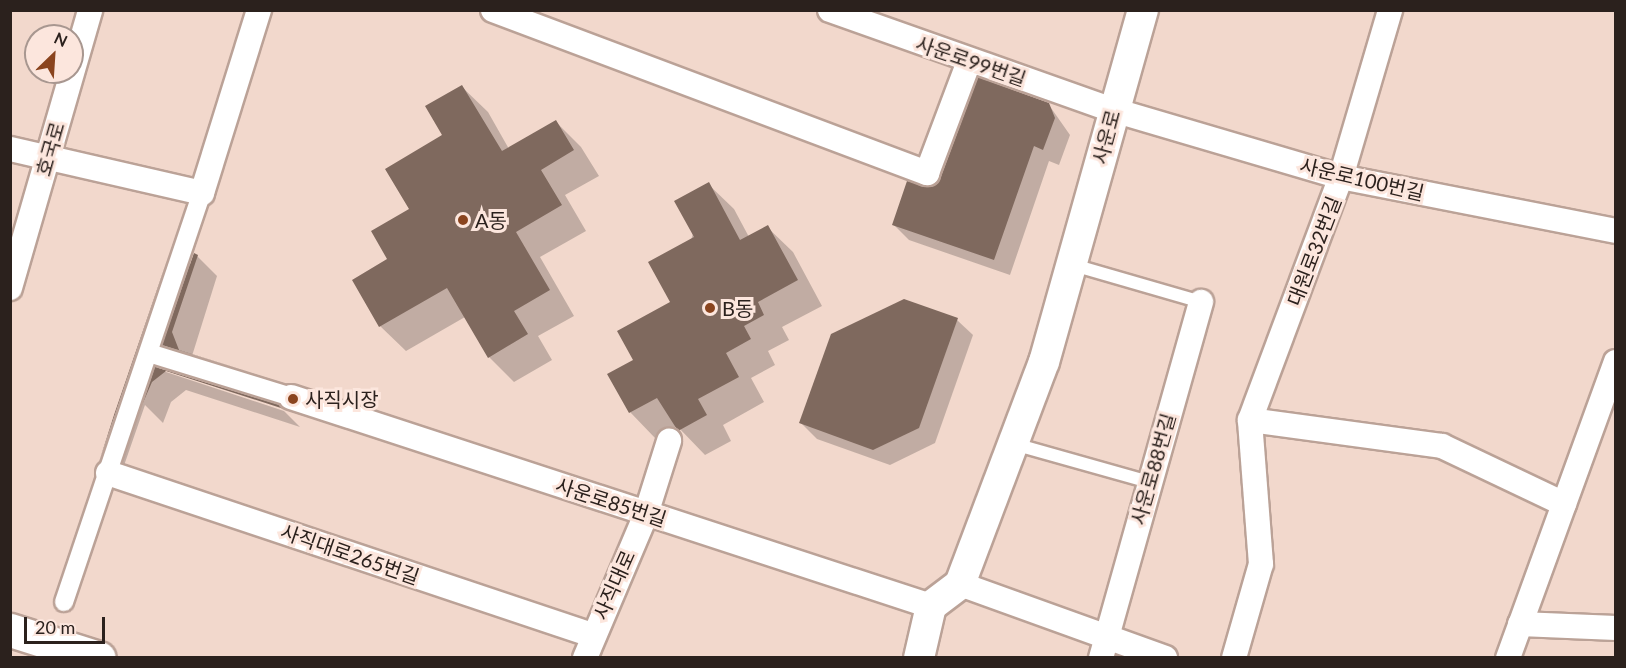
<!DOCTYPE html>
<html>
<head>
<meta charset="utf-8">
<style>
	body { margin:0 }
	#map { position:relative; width:1626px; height:668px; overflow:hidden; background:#f2d8cc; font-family:Lato,"Noto Sans KR",sans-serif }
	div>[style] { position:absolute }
	.shadow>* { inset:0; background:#0003 }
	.building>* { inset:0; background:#7f695e }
	.roads { filter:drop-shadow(2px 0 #bba297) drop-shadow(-2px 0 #bba297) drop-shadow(0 2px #bba297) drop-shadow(0 -2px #bba297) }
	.service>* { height:12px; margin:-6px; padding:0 6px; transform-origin:6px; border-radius:6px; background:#fff }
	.pedestrian>* { height:18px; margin:-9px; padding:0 9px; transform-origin:9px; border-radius:9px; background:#fff }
	.minor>* { height:24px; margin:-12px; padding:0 12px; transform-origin:12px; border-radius:12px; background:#fff }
	.tertiary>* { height:30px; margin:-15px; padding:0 15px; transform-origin:15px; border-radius:15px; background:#fff }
	.secondary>* { height:33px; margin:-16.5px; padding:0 16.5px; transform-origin:16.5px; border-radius:16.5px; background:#fff }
	.dots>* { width:16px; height:16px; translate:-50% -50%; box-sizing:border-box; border:3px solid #fce6dd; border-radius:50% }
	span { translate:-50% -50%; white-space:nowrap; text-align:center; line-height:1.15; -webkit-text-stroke:6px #fce6dd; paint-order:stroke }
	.street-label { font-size:20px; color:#2b211d }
	.poi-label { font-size:20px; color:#2b211d }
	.left { translate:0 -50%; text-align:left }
	.frame { position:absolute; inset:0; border:12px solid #2b211d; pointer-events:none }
	.north { position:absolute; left:24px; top:24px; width:60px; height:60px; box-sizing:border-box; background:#fce6dd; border:2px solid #a89790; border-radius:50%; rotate:25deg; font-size:16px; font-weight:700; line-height:24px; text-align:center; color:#2b211d }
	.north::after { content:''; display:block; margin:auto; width:21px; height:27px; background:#8a441e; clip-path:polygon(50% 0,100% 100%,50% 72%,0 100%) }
	.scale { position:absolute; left:24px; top:617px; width:81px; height:27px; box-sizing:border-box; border:3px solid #2b211d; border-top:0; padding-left:8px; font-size:18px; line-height:21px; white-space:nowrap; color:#2b211d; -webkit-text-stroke:4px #fce6dd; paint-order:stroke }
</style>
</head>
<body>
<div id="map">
	<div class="shadow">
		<i style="clip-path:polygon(462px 87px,488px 112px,509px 149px,556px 122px,581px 147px,599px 176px,565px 195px,586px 231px,540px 257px,574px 316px,538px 336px,552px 360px,514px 382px,489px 357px,465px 317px,406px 351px,380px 326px,389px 260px)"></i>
		<i style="clip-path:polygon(1049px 105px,1070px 135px,1059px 165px,1049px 161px,1010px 275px,909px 240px,893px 224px,929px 189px)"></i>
		<i style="clip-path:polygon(708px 184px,734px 209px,749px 237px,767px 227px,793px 252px,822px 306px,782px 327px,789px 340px,768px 351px,775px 365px,751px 378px,764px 402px,723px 425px,731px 441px,705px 455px,677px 426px,655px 438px,630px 412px,635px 361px,672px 303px)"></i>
		<i style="clip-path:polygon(173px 248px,191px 266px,197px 256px,217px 276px,192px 356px,268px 380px,285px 396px,184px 365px,165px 345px,157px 369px,284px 411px,300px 427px,186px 390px,171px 402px,163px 423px,145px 405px,119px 480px,101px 462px)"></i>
		<i style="clip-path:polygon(957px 320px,973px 335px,935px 443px,890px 465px,817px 439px,801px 423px)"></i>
	</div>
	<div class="building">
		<i style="clip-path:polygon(978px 77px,1049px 103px,1055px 118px,1043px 150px,1034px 146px,994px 260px,892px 225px,907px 181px,929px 187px,940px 179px)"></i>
		<i style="clip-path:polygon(462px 85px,502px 151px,556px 120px,574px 150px,541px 170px,562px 205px,516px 232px,550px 290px,514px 311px,528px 334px,488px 358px,447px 288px,379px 327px,352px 280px,387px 259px,371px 231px,409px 209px,385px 169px,442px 135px,425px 106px)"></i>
		<i style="clip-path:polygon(709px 182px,740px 240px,768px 225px,798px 280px,758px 302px,764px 315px,744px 326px,751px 339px,726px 353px,739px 377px,698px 399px,707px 415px,678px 431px,657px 398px,629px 413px,607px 374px,633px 360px,617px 331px,670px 302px,648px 262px,694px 237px,674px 201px)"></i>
		<i style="clip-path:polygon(172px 246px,99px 462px,114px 415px)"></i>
		<i style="clip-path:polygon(194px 253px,198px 255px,172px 332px,179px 350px,269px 378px,162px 345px)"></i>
		<i style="clip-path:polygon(904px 299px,958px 318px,919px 428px,873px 450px,799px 423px,831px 334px)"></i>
		<i style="clip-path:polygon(155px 367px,280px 405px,284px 409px,166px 371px,152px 382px,142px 405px)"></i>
	</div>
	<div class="roads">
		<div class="service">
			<i style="left:1073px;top:265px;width:133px;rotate:16.1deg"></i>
			<i style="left:1014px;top:444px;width:140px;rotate:15.7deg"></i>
		</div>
		<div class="pedestrian">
			<i style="left:149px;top:353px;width:149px;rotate:17.2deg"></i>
			<i style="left:64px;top:602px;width:432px;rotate:-71.4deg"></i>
		</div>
		<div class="minor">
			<i style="left:493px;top:10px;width:464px;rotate:20.6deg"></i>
			<i style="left:927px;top:173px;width:120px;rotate:-69.4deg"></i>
			<i style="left:830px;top:10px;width:300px;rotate:19.5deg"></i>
			<i style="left:1113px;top:110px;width:238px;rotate:16.4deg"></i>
			<i style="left:1341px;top:177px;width:280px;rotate:11.1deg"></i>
			<i style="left:10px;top:149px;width:197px;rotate:12.9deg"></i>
			<i style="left:202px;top:193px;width:192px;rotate:-72.7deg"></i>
			<i style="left:10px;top:288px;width:289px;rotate:-73.9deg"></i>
			<i style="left:291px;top:397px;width:673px;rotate:18.09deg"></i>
			<i style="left:1250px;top:420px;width:194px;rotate:7.7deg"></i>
			<i style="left:1442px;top:446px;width:135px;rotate:25.4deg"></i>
			<i style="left:108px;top:473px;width:510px;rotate:18.51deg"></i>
			<i style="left:960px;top:584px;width:218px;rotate:19.8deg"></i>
			<i style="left:1520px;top:624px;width:96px;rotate:2.4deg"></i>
			<i style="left:585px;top:658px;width:156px;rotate:-67deg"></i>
			<i style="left:646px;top:514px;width:77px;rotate:-72.5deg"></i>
			<i style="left:1101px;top:658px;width:370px;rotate:-74.3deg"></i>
			<i style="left:1234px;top:658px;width:98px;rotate:-74deg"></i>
			<i style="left:1261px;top:564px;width:144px;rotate:-94.4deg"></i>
			<i style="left:1250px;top:420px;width:259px;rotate:-69.5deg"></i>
			<i style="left:1341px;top:177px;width:174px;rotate:-73.6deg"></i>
			<i style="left:1508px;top:658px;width:315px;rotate:-70deg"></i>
		</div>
		<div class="tertiary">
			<i style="left:919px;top:658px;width:53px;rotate:-77deg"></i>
			<i style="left:931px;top:606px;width:36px;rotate:-37deg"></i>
			<i style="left:960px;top:584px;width:237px;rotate:-69.3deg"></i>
			<i style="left:1044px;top:362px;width:366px;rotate:-74.3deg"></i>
		</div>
		<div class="secondary">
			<i style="left:10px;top:630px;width:93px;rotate:17.5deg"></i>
		</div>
	</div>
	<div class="dots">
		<i style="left:463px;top:220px;background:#8a441e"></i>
		<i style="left:710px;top:308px;background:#8a441e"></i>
		<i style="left:293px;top:399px;background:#8a441e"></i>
	</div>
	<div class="street-label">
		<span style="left:971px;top:61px;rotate:19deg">사운로99번길</span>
		<span style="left:1106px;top:137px;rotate:-75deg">사운로</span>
		<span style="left:50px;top:149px;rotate:-74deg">호국로</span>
		<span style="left:1362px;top:179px;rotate:13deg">사운로100번길</span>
		<span style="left:1314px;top:251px;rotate:-69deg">대원로32번길</span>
		<span style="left:1153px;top:469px;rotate:-74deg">사운로88번길</span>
		<span style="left:611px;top:502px;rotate:18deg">사운로85번길</span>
		<span style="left:350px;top:554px;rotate:19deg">사직대로265번길</span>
		<span style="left:614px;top:585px;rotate:-66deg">사직대로</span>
	</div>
	<div class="poi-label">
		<span class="left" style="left:475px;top:220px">A동</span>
		<span class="left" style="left:722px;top:308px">B동</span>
		<span class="left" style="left:305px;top:399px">사직시장</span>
	</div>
	<div class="frame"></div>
	<div class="north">N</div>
	<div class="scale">20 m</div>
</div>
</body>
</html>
